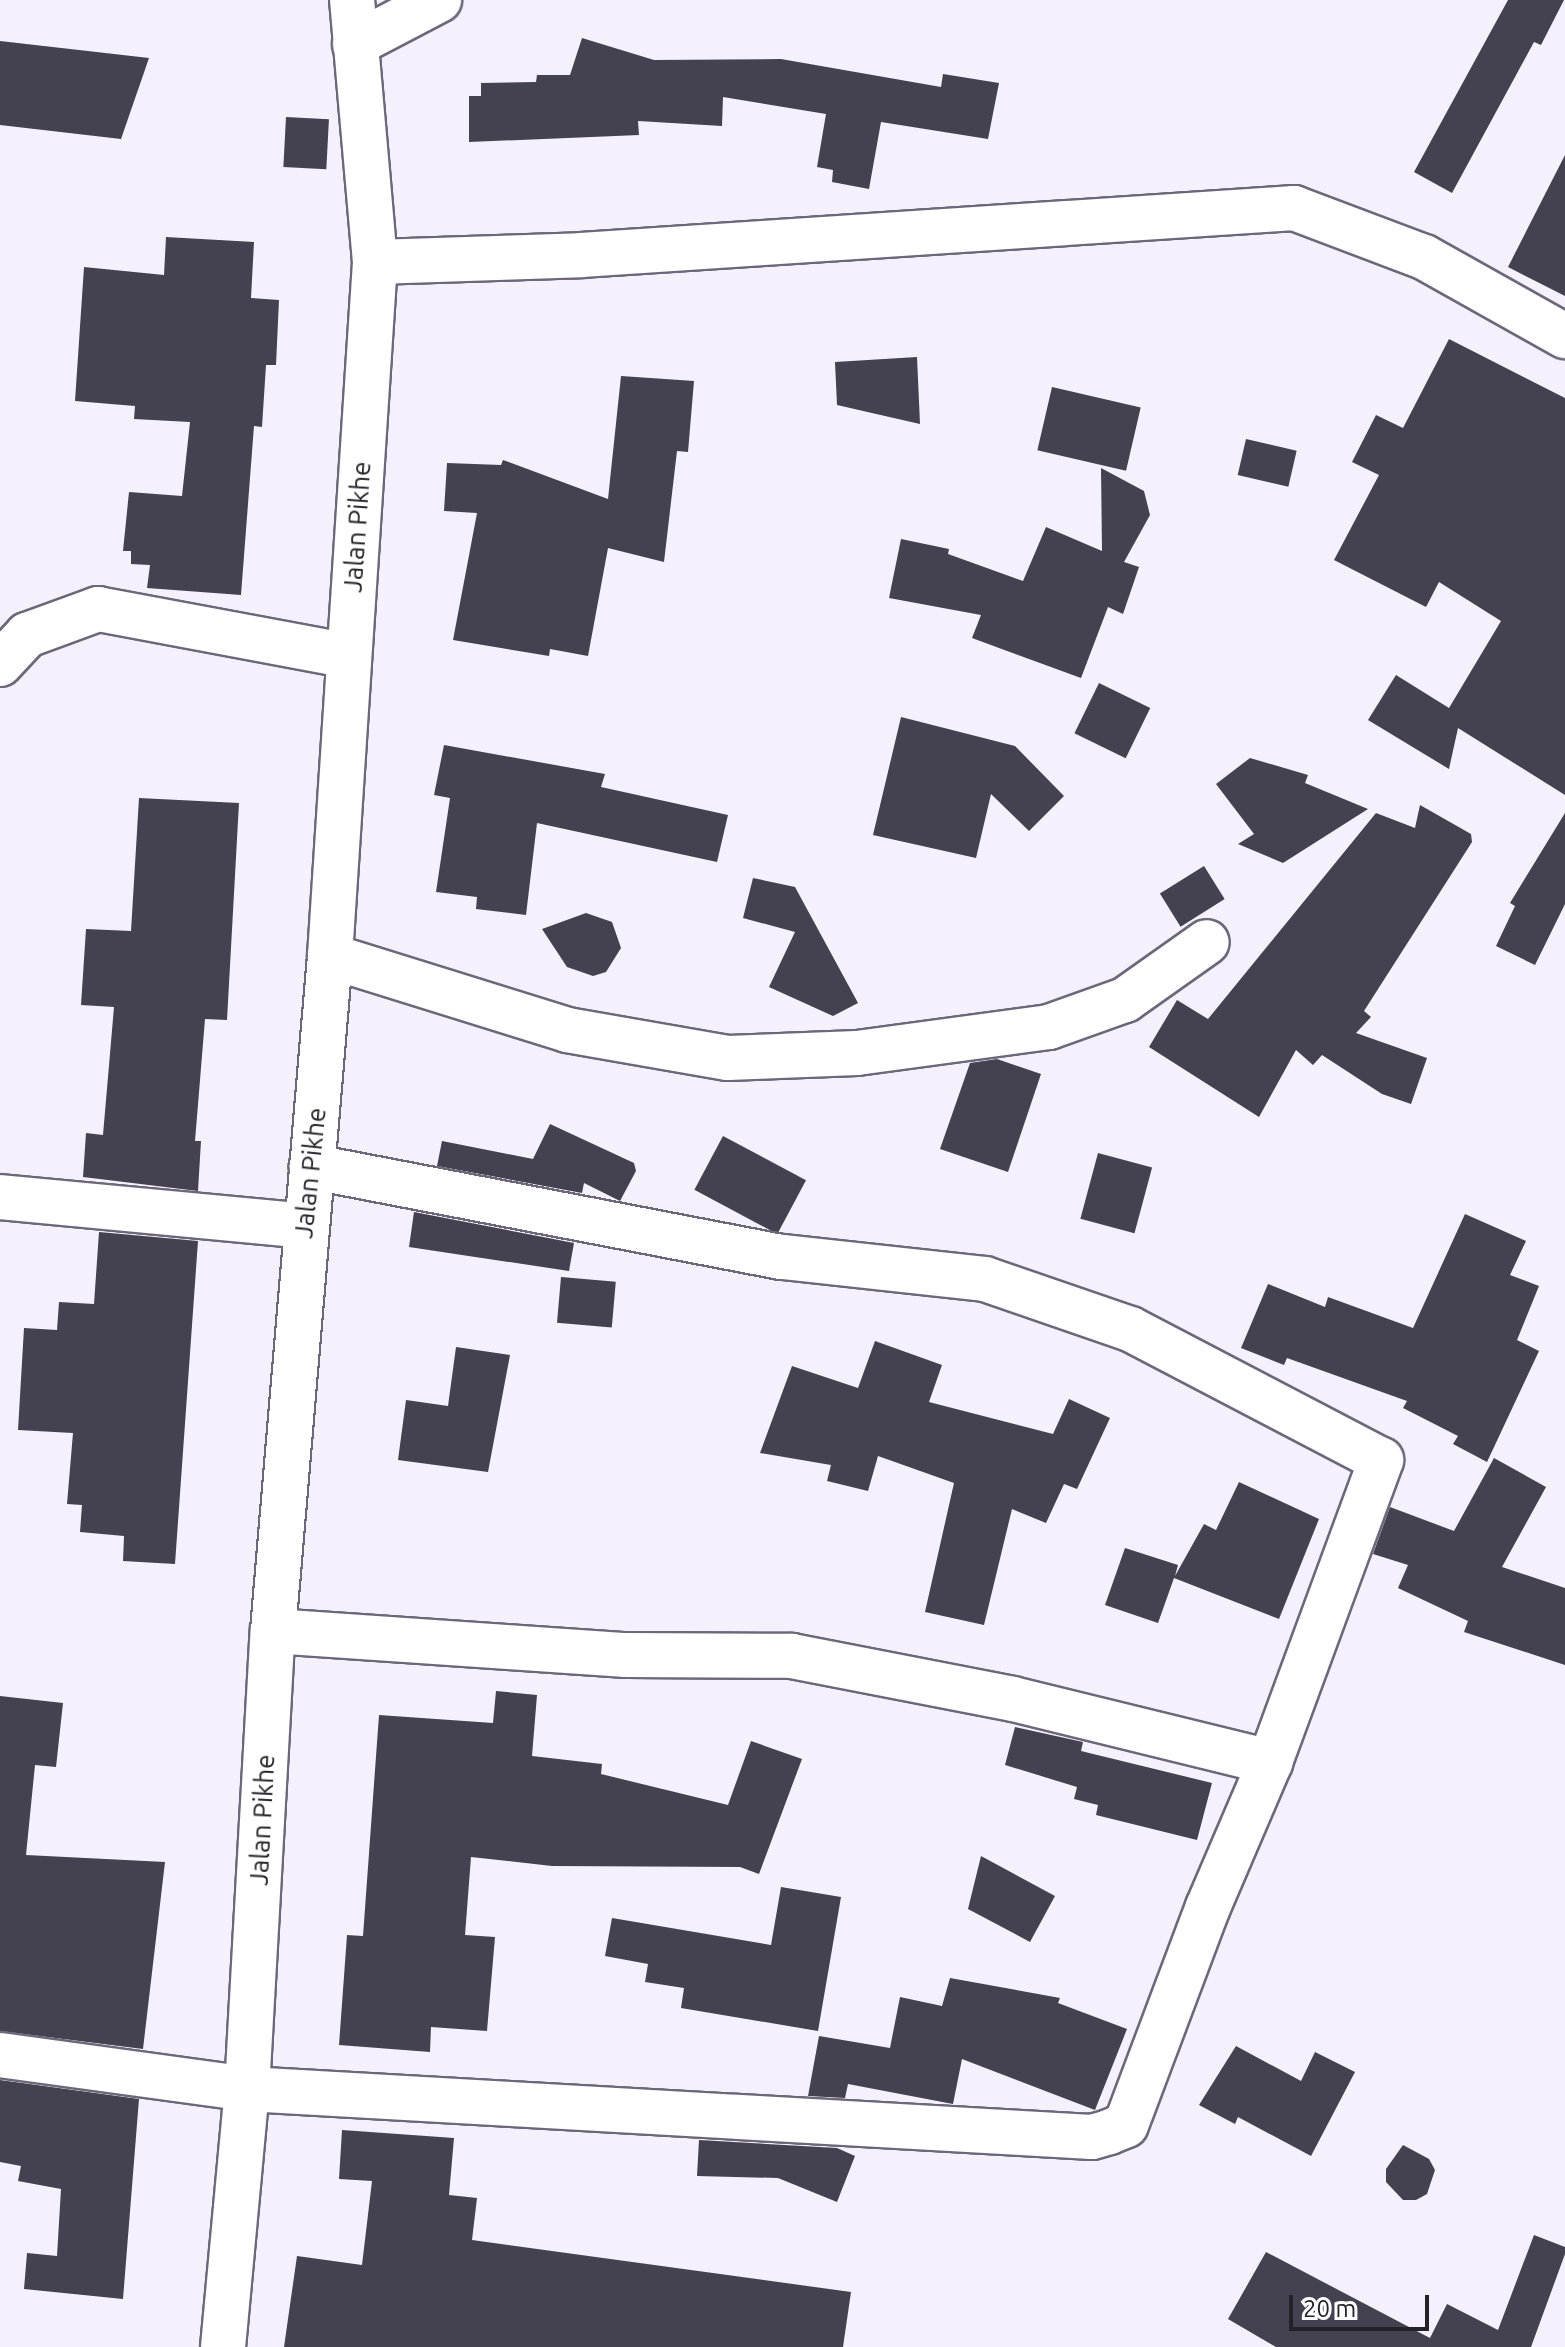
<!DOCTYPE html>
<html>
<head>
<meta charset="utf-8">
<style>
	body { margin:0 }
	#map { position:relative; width:1565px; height:2347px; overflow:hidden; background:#f4f1fd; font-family:Ubuntu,sans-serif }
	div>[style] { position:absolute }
	.building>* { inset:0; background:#444150; transform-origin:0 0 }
	.roads { filter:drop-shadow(2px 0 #6c6879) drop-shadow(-2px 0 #6c6879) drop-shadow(0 2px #6c6879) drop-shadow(0 -2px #6c6879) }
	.minor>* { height:44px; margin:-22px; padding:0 22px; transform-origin:22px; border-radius:22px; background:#fff }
	.highway>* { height:44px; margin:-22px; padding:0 22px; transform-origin:22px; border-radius:22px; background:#fff }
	span { translate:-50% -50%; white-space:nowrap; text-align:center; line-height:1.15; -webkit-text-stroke:8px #fff; paint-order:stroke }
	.street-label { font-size:26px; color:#242229 }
	.scale { position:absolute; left:1289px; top:2295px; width:140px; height:36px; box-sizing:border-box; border:4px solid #242229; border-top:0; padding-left:10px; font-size:24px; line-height:28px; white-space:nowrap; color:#242229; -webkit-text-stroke:6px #fff; paint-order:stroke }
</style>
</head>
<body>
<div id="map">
	<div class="building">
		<i style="clip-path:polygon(1508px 0,1564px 0,1541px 45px,1534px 42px,1452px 193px,1414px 172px)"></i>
		<i style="clip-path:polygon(582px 38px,654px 60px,781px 59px,941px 87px,943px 74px,999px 83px,988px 139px,881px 122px,869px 189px,832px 182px,833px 170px,817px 167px,826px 114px,723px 97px,722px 126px,638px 121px,639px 135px,469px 142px,469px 96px,481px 96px,481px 83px,536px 82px,537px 75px,570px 75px)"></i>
		<i style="clip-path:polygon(0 41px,149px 58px,121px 139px,0 125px)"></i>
		<i style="left:286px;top:117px;width:43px;height:50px;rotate:3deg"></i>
		<i style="clip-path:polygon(1565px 155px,1565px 296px,1508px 267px)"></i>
		<i style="clip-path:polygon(166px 237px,254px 242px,251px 298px,279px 300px,276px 365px,266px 365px,262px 427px,254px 426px,241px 595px,147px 588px,150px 565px,131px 564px,131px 551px,123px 551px,129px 492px,182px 496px,190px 422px,134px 419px,135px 406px,75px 401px,84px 267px,164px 275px)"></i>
		<i style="clip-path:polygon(1449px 339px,1565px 398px,1565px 795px,1458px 728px,1449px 769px,1368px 720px,1396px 675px,1449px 708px,1501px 621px,1439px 582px,1426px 607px,1334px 560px,1379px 475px,1352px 462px,1376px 415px,1403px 428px)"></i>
		<i style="clip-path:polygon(917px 357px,920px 424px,837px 405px,835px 362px)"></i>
		<i style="clip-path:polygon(621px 376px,694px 381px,688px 452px,677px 451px,664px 562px,608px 548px,588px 656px,550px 649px,549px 656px,453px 640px,477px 513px,444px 511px,447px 463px,501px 465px,503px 460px,608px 499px)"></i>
		<i style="left:1052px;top:387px;width:91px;height:65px;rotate:13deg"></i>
		<i style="left:1246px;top:439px;width:52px;height:37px;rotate:13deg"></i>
		<i style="clip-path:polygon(1101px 468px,1144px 491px,1150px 515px,1124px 562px,1139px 567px,1123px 614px,1108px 607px,1081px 678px,972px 638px,981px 615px,889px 598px,901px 539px,949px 549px,948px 554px,1023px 581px,1046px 527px,1102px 551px)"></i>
		<i style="left:1099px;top:683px;width:57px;height:56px;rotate:26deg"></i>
		<i style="clip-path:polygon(901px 717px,1015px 746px,1064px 796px,1029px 831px,991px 794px,976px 858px,873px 835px)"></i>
		<i style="clip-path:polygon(444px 745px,605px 774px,601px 787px,728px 815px,717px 862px,537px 823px,526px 915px,476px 909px,477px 897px,436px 892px,450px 798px,434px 795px)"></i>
		<i style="clip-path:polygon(1250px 758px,1308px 775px,1305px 783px,1368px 809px,1283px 863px,1238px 844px,1254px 834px,1216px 784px)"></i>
		<i style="clip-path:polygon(139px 798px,239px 803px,227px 1020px,205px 1019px,195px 1141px,201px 1141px,198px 1191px,83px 1177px,86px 1133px,103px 1135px,114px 1007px,81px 1005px,86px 929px,131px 931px)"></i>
		<i style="clip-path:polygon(1420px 805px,1471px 834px,1472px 842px,1364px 1011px,1371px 1017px,1356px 1033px,1427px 1058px,1411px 1104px,1382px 1094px,1322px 1055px,1313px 1065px,1296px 1050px,1259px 1117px,1149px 1047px,1177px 1000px,1208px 1019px,1376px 813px,1415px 828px)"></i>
		<i style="clip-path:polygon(1565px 813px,1565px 904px,1535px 965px,1496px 946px,1515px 906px,1510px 903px)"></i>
		<i style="left:1204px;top:866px;width:39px;height:52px;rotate:58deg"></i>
		<i style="clip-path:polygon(753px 878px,795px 887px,858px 1003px,833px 1016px,769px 987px,795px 932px,743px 918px)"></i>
		<i style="clip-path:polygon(586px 913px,612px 922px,621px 948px,606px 972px,593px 976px,567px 967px,542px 929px)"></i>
		<i style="clip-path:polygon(997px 1059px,1041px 1074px,1008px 1172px,940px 1149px,970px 1063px)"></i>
		<i style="clip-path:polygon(550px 1124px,634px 1163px,636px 1171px,620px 1201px,584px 1183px,582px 1193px,437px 1166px,442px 1141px,533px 1159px)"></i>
		<i style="left:723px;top:1136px;width:94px;height:61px;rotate:28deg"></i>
		<i style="left:1098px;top:1153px;width:56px;height:68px;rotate:15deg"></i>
		<i style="clip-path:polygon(414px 1212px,574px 1243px,569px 1271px,409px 1247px)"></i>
		<i style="clip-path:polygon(1465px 1214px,1526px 1241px,1510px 1275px,1539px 1286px,1517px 1340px,1539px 1351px,1487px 1462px,1453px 1444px,1458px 1436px,1403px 1408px,1407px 1401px,1287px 1358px,1284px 1365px,1241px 1348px,1268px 1284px,1325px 1307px,1328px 1297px,1413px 1328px)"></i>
		<i style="clip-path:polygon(99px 1232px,198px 1241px,175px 1564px,123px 1561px,124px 1536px,80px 1532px,82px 1505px,67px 1504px,73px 1433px,18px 1430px,24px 1328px,57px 1330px,59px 1302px,94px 1304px)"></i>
		<i style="left:561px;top:1277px;width:55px;height:46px;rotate:5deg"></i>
		<i style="clip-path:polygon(875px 1341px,942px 1365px,929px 1402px,1053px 1434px,1069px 1399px,1110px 1418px,1077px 1489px,1064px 1484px,1046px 1523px,1012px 1509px,984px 1625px,925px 1612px,954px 1483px,878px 1456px,868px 1491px,827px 1481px,831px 1465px,760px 1453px,792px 1366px,858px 1388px)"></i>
		<i style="clip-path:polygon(456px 1347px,510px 1355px,488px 1472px,398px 1460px,406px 1400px,448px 1406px)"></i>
		<i style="clip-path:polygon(1494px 1458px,1546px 1487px,1502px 1567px,1565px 1588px,1565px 1665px,1464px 1632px,1468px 1621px,1398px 1588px,1408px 1565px,1373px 1554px,1390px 1507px,1454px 1531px)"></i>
		<i style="clip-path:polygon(1239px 1482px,1319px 1519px,1279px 1619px,1174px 1578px,1158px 1623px,1105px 1605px,1125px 1548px,1178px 1565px,1175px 1576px,1204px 1524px,1216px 1530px)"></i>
		<i style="clip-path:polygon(496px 1691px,537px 1695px,532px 1756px,602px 1764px,601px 1774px,728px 1805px,751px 1741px,802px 1759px,759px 1874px,740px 1867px,552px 1866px,471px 1857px,465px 1935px,495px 1937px,487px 2031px,431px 2027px,430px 2052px,339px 2045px,347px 1935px,363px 1936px,379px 1715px,493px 1723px)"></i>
		<i style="clip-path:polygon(0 1696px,63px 1703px,56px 1767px,35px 1765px,26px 1855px,165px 1862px,143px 2049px,0 2031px)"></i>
		<i style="clip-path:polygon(1015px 1727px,1083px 1742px,1081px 1751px,1212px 1783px,1197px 1840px,1096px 1815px,1098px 1805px,1074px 1799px,1077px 1787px,1005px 1765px)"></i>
		<i style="clip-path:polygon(981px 1856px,1055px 1896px,1030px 1942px,968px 1909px)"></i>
		<i style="clip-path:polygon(781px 1887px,841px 1897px,818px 2031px,681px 2008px,684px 1988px,645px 1982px,648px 1964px,605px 1956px,612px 1918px,771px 1945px)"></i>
		<i style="clip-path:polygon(950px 1978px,1060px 1998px,1058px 2003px,1127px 2029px,1095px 2110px,962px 2059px,953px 2104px,848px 2084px,845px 2098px,808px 2096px,819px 2036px,890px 2048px,900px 1997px,942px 2006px)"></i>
		<i style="clip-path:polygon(1236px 2046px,1301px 2081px,1315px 2052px,1355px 2072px,1311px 2156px,1238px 2117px,1235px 2124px,1199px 2105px)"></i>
		<i style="clip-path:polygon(0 2080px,139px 2099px,123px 2299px,24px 2289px,27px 2253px,57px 2256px,61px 2189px,18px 2181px,21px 2166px,0 2162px)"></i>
		<i style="clip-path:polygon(342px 2130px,454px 2138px,449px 2195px,477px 2198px,472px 2240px,851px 2292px,843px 2347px,284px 2347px,297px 2256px,362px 2265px,372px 2181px,339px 2179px)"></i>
		<i style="clip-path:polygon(699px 2140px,837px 2148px,855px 2156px,837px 2202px,778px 2178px,697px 2176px)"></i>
		<i style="clip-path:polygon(1403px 2145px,1429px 2159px,1435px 2170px,1427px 2194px,1416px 2200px,1403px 2200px,1386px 2182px,1386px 2169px)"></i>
		<i style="clip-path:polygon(1534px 2235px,1565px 2247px,1565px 2254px,1531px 2347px,1276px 2347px,1228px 2319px,1266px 2252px,1430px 2338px,1447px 2304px,1498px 2330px)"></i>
	</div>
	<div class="roads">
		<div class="minor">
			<i style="left:355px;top:44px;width:95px;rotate:-27.6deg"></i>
			<i style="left:375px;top:262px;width:206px;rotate:-1.9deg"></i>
			<i style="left:581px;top:255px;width:715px;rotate:-3.77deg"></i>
			<i style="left:1294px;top:208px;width:139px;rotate:20.7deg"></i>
			<i style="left:1424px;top:257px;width:162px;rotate:29.3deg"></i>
			<i style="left:0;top:664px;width:40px;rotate:-47deg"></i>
			<i style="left:27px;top:635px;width:76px;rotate:-20.1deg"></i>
			<i style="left:98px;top:609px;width:255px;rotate:10.6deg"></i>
			<i style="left:330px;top:956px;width:248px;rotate:17.3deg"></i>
			<i style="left:567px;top:1030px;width:163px;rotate:9.9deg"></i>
			<i style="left:728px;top:1058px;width:129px;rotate:-2.2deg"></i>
			<i style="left:857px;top:1053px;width:194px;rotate:-7.7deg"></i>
			<i style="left:1049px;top:1027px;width:81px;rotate:-19.6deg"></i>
			<i style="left:1125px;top:1000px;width:100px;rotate:-35.3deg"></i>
			<i style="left:0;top:1197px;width:305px;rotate:5.4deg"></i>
			<i style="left:273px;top:1631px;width:354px;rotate:3.9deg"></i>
			<i style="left:626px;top:1655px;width:166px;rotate:0.3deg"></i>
			<i style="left:792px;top:1656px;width:225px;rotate:11deg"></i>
			<i style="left:1013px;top:1699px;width:265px;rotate:13.8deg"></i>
			<i style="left:0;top:2055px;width:249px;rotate:7.8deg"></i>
			<i style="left:247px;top:2089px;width:846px;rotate:3.25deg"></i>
			<i style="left:1092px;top:2137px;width:18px;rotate:-16deg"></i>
			<i style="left:1109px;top:2132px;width:18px;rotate:-22deg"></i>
			<i style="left:1126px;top:2125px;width:233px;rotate:-69.4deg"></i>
			<i style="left:1208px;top:1907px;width:158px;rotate:-66.8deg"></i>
			<i style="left:1270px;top:1762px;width:322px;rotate:-69.8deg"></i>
			<i style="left:1381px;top:1460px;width:283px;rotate:-152.4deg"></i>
			<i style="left:1130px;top:1329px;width:153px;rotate:-161deg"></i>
			<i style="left:985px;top:1279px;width:205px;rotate:-173.8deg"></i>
			<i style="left:781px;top:1257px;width:478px;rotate:-169.1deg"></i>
		</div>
		<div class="highway">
			<i style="left:223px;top:2347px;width:259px;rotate:-84.7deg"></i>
			<i style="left:247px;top:2089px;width:459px;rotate:-86.8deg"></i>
			<i style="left:273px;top:1631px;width:677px;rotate:-85.17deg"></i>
			<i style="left:330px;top:956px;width:695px;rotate:-86.29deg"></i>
			<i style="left:375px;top:262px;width:263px;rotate:-95deg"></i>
		</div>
	</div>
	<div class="street-label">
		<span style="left:357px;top:527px;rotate:-86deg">Jalan Pikhe</span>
		<span style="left:310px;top:1173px;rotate:-84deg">Jalan Pikhe</span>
		<span style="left:262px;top:1820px;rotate:-87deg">Jalan Pikhe</span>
	</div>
	<div class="scale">20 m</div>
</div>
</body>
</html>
